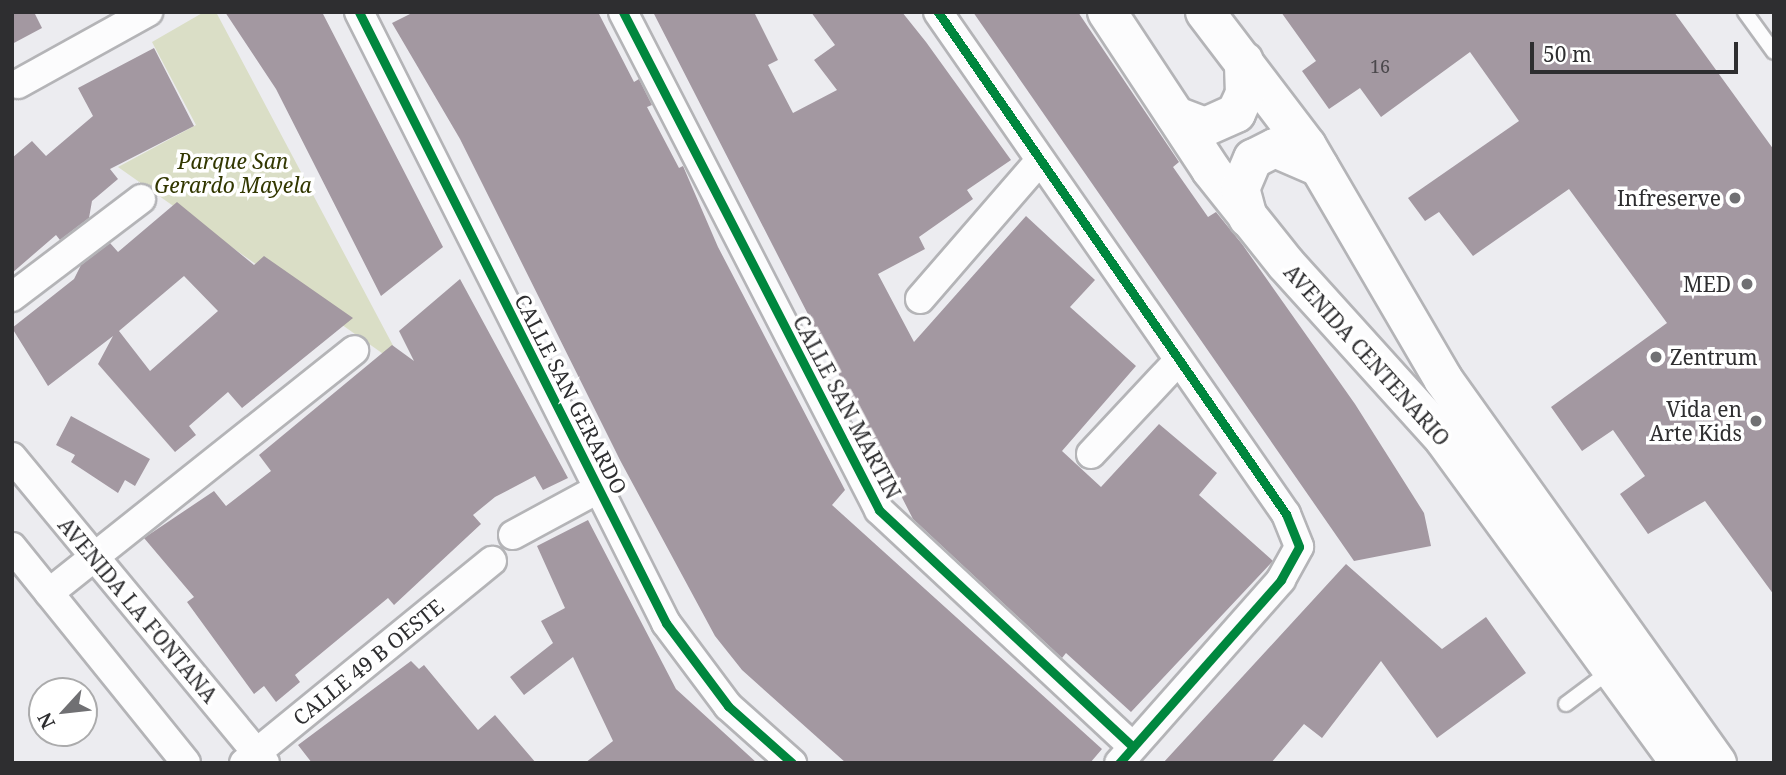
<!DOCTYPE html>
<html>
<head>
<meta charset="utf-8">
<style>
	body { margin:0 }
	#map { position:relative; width:1786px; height:775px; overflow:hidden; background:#ececf0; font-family:"Noto Serif",serif }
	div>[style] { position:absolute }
	.green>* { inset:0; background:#dadec6 }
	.building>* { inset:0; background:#a398a1 }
	.roads { filter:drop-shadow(2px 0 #b4b4b7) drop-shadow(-2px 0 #b4b4b7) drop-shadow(0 2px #b4b4b7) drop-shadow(0 -2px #b4b4b7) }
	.lane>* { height:14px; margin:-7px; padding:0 7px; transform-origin:7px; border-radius:7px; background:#fcfcfd }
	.street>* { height:28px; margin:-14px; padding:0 14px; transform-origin:14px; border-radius:14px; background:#fcfcfd }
	.secondary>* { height:38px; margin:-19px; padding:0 19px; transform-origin:19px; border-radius:19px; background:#fcfcfd }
	.cycleway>* { height:9px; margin:-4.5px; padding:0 4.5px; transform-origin:4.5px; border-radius:4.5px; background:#00873e }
	.dots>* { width:19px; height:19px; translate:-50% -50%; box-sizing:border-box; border:4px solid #fff; border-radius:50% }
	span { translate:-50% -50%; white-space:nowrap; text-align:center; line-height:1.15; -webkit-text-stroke:7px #fff; paint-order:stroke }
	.number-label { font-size:18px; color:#4b484c }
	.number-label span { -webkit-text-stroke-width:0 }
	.park-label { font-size:21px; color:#323700; font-style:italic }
	.poi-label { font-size:21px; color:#2e2e30 }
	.right { translate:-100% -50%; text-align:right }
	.left { translate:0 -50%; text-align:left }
	.street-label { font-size:21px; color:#2e2e30 }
	.frame { position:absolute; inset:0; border:14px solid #2e2e30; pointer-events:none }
	.north { position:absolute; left:28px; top:677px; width:70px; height:70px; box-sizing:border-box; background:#fff; border:2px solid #ababac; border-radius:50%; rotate:243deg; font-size:19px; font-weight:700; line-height:28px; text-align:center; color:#2e2e30 }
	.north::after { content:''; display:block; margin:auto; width:24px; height:32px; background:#707073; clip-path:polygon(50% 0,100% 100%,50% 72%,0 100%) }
	.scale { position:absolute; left:1530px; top:42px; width:208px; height:32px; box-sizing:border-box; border:4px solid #2e2e30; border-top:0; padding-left:9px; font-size:21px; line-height:24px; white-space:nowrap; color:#2e2e30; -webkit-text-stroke:5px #fff; paint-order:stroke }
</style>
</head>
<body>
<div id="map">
	<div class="green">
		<i style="clip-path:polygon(204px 12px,216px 12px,406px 370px,118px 167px,196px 125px,152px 42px)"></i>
	</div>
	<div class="building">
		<i style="clip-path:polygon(12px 12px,34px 12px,42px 28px,12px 44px)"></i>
		<i style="clip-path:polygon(225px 12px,322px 12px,443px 247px,381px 296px,276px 89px)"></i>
		<i style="clip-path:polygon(414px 12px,598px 12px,634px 82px,639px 79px,652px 105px,647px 107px,679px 168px,683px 166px,718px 247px,845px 490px,832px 505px,1102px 749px,1090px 763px,846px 763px,742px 670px,715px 636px,621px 462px,460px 139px,392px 23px)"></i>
		<i style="clip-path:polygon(653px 12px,754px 12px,778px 60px,768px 65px,793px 113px,837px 90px,814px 60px,835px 45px,811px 12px,902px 12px,926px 42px,1011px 160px,967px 190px,973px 199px,919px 237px,925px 249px,878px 274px,914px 342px,1026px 216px,1095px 280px,1070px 307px,1136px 366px,1062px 451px,1101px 487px,1159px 424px,1217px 473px,1199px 495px,1273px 561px,1131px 712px,1066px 653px,1062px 658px,913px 519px)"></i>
		<i style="clip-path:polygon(973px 12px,1078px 12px,1179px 162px,1173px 167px,1208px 217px,1216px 212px,1242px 244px,1355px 404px,1424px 513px,1431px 546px,1354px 561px)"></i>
		<i style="clip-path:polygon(1281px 12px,1674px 12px,1774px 150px,1774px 595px,1705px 501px,1648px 534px,1620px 494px,1645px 476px,1613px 430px,1582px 451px,1551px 407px,1667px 323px,1569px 189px,1473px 256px,1439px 212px,1425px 221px,1408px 198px,1519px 121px,1470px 52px,1381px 117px,1360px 88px,1329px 109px,1302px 71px,1316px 61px)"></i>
		<i style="clip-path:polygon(154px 48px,194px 126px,110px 169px,118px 179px,92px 201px,89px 218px,60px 240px,56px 235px,12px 273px,12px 158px,32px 141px,46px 156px,93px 116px,78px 88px)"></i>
		<i style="clip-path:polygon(evenodd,177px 202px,254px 265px,264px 256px,353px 318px,242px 408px,228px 392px,189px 426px,196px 435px,175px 452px,98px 364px,113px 336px,48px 386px,12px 328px,74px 279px,81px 265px,110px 243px,118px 252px,177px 202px,184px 276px,218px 311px,150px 371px,119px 331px,184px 276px)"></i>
		<i style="clip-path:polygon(460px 279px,568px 478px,543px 490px,535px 476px,495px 497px,473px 515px,481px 524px,394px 605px,388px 598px,295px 675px,300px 682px,276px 702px,264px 686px,254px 694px,187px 602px,194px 597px,144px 538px,214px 491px,226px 506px,271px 471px,259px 455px,392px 345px,414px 361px,399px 331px)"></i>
		<i style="clip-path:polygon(71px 416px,150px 459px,135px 486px,125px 480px,118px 493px,71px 462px,75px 455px,56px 445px)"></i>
		<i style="clip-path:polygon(588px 520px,676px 689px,757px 763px,585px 763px,613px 741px,573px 657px,524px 695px,510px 677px,553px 643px,541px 621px,565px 608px,537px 546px)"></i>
		<i style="clip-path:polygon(1346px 564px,1442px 649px,1486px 617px,1526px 673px,1437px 738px,1381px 661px,1322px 738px,1304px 724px,1271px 763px,1163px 763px)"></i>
		<i style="clip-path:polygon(411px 661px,419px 669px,424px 665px,478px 730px,495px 715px,536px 763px,312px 763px,298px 745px)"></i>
	</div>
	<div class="roads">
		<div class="lane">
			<i style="left:1745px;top:12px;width:49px;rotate:54.1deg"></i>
			<i style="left:1566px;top:704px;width:55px;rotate:-36.9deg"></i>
		</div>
		<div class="street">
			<i style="left:359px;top:12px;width:684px;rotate:63.32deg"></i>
			<i style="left:666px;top:623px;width:104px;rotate:53.2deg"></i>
			<i style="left:728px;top:706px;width:86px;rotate:41.7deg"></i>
			<i style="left:623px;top:12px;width:560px;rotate:62.79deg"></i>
			<i style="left:879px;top:510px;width:347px;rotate:43deg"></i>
			<i style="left:938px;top:12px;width:611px;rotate:55.27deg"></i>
			<i style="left:1286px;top:514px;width:35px;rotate:68deg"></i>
			<i style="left:1299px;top:547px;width:38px;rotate:119deg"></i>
			<i style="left:1281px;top:580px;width:244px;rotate:131.5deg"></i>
			<i style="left:18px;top:84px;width:149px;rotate:-29deg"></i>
			<i style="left:12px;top:297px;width:162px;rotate:-37.2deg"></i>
			<i style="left:920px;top:299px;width:180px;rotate:-49.1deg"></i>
			<i style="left:1091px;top:454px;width:126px;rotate:-46.9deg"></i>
			<i style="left:12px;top:457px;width:397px;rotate:50.4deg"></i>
			<i style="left:513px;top:535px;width:97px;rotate:-28.4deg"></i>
			<i style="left:12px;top:547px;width:277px;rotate:51.1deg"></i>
			<i style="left:49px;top:593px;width:390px;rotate:-38.5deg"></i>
			<i style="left:244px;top:763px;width:320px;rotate:-39.2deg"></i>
		</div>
		<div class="secondary">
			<i style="left:1107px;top:12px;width:189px;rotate:56.6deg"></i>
			<i style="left:1211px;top:170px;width:120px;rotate:51.4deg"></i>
			<i style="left:1286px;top:264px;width:236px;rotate:47.9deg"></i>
			<i style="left:1444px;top:439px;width:401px;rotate:53.9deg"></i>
			<i style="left:1205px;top:12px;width:168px;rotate:52.7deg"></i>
			<i style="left:1307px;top:146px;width:270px;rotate:59.7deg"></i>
			<i style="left:1443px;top:379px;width:472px;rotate:54.5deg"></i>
			<i style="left:1176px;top:116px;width:31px;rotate:21deg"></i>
			<i style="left:1205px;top:127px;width:34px;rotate:-24deg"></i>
			<i style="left:1236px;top:113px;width:21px;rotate:-65deg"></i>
			<i style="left:1245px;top:94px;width:33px;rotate:-92deg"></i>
			<i style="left:1248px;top:218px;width:30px;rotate:-105deg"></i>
			<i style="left:1240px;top:189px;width:33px;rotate:-67deg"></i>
			<i style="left:1253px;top:159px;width:25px;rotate:-27deg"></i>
			<i style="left:1275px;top:148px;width:48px;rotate:23.4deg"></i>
		</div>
	</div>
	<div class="cycleway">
		<i style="left:359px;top:12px;width:684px;rotate:63.32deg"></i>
		<i style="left:666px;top:623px;width:104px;rotate:53.2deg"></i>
		<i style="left:728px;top:706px;width:86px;rotate:41.7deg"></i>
		<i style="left:623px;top:12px;width:560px;rotate:62.79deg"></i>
		<i style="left:879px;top:510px;width:347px;rotate:43deg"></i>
		<i style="left:938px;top:12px;width:611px;rotate:55.27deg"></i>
		<i style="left:1286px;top:514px;width:35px;rotate:68deg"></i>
		<i style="left:1299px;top:547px;width:38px;rotate:119deg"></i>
		<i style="left:1281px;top:580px;width:244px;rotate:131.5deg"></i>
	</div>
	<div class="dots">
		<i style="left:1735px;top:198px;background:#707073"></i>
		<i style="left:1747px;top:284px;background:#707073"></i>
		<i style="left:1656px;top:357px;background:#707073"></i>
		<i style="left:1756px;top:421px;background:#707073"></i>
	</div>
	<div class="number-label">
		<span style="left:1380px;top:66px">16</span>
	</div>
	<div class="park-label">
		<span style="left:233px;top:173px">Parque San<br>Gerardo Mayela</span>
	</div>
	<div class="poi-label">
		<span class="right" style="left:1721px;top:198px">Infreserve</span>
		<span class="right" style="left:1731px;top:284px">MED</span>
		<span class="left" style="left:1670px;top:357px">Zentrum</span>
		<span class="right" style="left:1742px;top:421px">Vida en<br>Arte Kids</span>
	</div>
	<div class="street-label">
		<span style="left:1367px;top:355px;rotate:48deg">AVENIDA CENTENARIO</span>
		<span style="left:571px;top:394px;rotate:63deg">CALLE SAN GERARDO</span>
		<span style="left:847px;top:407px;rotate:62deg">CALLE SAN MARTIN</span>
		<span style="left:138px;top:610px;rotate:50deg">AVENIDA LA FONTANA</span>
		<span style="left:368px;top:662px;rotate:-39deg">CALLE 49 B OESTE</span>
	</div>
	<div class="frame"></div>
	<div class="north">N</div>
	<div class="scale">50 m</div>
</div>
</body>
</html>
